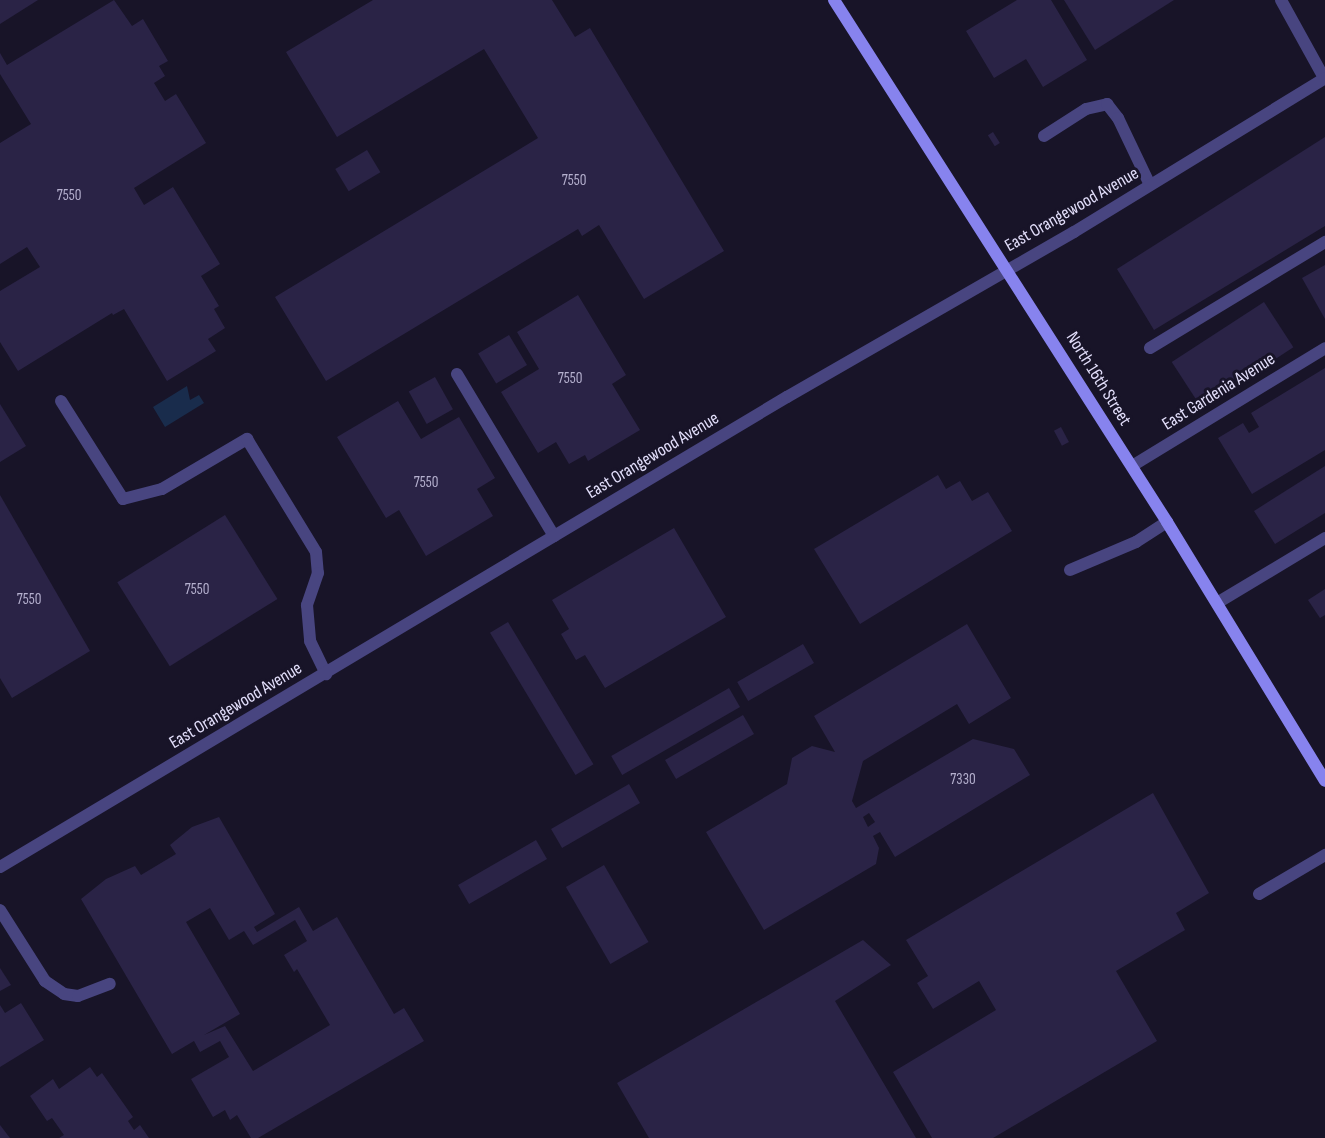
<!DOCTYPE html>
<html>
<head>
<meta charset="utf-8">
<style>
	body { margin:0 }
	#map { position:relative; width:1325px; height:1138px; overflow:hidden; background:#181428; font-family:"Sofia Sans Condensed",sans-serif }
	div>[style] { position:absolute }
	.water>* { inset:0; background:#192c4c }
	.building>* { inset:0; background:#2a2346; transform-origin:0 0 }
	.service>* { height:12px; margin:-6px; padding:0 6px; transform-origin:6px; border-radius:6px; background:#484580 }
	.minor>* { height:12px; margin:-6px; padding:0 6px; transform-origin:6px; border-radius:6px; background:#484580 }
	.secondary>* { height:12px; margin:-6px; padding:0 6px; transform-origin:6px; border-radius:6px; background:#8783ee }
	span { translate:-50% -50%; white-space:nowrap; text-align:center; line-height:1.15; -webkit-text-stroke:6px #181428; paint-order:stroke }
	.number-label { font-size:15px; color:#b5b0ce }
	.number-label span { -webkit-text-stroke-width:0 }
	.street-label { font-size:18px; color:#e3dffb }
</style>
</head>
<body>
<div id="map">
	<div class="water">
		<i style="clip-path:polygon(187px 386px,190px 400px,199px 395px,204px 403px,165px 427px,153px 407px)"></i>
	</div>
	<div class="building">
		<i style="clip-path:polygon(0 0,38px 0,0 24px)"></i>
		<i style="clip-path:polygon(114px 0,132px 26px,143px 19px,168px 61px,159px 66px,165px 76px,154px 83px,165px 101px,176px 94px,206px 143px,134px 188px,144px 205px,173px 187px,220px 264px,201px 276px,219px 306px,214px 309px,225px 328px,208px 339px,216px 351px,167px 381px,124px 309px,113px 315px,112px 313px,18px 371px,0 342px,0 291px,40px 267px,27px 247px,0 264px,0 143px,31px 124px,0 74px,0 53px,7px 65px)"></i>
		<i style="clip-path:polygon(373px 0,552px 0,575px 37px,590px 28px,724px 251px,644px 299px,599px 225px,582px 236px,578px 229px,326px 381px,275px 297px,538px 138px,484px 49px,337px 137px,286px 52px)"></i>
		<i style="clip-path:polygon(1017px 0,1051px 0,1087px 60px,1043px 87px,1026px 59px,994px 78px,966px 31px)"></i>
		<i style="clip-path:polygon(1064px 0,1174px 0,1095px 50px)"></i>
		<i style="left:993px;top:132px;width:13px;height:6px;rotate:58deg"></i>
		<i style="clip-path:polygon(1325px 137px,1325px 226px,1154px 330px,1117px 269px)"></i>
		<i style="left:367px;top:150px;width:26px;height:37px;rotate:59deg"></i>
		<i style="clip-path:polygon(1325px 265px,1325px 319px,1302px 278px)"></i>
		<i style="clip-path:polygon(578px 295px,626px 375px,612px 384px,640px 430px,588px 461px,585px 455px,569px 464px,556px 442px,538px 453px,501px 392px,539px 369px,517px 332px)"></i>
		<i style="left:1264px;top:302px;width:54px;height:110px;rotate:57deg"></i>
		<i style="left:509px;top:335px;width:35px;height:36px;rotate:59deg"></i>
		<i style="clip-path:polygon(1325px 368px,1325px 450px,1252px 494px,1218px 438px,1243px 423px,1249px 433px,1259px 427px,1251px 413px)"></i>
		<i style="left:435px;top:377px;width:37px;height:30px;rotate:61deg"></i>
		<i style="clip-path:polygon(398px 401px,421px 439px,459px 417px,495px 478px,477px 489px,493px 516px,426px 556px,399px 510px,386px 518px,337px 437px)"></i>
		<i style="clip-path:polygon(0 404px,26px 446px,0 462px)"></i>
		<i style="left:1061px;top:427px;width:17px;height:8px;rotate:62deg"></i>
		<i style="clip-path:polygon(1325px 466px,1325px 513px,1275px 544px,1254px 511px)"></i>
		<i style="clip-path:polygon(938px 475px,946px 489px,960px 481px,972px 501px,988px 492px,1012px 531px,860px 624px,814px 549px)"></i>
		<i style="clip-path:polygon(0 495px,90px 651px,12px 698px,0 678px)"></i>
		<i style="left:225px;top:515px;width:99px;height:127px;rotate:58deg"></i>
		<i style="clip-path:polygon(674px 528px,726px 617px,605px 688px,585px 655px,576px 660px,561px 634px,569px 629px,552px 600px)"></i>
		<i style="clip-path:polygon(1325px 589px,1325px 615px,1320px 618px,1308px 600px)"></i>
		<i style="left:508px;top:622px;width:166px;height:21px;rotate:59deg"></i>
		<i style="clip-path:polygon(evenodd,967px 624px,1011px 698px,969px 724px,957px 704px,863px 761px,852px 801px,856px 808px,973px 739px,1014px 749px,1030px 775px,895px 857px,880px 832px,873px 836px,879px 848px,876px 864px,764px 930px,706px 832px,787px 784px,792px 758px,812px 746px,835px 752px,814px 716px,967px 624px,869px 813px,875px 822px,868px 827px,863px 817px,869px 813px)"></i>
		<i style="left:803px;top:644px;width:22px;height:76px;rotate:60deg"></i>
		<i style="left:729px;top:688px;width:22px;height:136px;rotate:60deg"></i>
		<i style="left:743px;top:715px;width:22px;height:90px;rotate:60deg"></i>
		<i style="left:629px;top:784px;width:22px;height:90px;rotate:60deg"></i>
		<i style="clip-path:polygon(1153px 793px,1209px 893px,1176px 913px,1185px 930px,1116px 971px,1157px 1041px,993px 1138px,932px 1138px,893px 1072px,996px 1010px,979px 981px,933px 1009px,917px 983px,928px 976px,906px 940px)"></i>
		<i style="clip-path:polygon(evenodd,219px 817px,275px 914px,254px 927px,257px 932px,299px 907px,313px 931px,337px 917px,394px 1014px,404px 1008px,424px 1041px,258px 1138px,251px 1138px,237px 1115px,230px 1120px,225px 1110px,213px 1117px,191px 1079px,229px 1057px,220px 1041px,200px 1052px,194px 1041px,172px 1054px,81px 899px,106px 879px,135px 866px,141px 875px,176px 854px,170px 845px,192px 827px,219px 817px,210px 908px,229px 940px,244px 931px,253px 945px,295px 920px,307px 941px,284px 955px,294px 972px,297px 969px,330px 1025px,253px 1071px,225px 1026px,204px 1035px,240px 1014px,186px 922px,210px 908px)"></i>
		<i style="left:536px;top:840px;width:22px;height:90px;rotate:60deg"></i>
		<i style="left:604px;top:865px;width:89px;height:44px;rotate:60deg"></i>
		<i style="clip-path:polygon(863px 940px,891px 965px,835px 1001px,916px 1138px,649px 1138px,617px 1083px)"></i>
		<i style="clip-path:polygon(0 968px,11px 985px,0 991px)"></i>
		<i style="clip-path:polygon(21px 1003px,44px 1040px,0 1067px,0 1005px,5px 1013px)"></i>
		<i style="clip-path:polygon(90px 1067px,97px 1077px,102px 1073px,133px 1117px,128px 1121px,134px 1130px,140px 1125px,149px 1138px,59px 1138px,64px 1135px,52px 1118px,47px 1121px,30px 1096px,53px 1079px,59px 1089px)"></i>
		<i style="clip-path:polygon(0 1125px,10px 1138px,0 1138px)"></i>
	</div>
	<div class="service">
		<i style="left:1281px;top:0;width:89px;rotate:61.1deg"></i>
		<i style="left:1044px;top:136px;width:50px;rotate:-32.7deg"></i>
		<i style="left:1086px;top:109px;width:22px;rotate:-13deg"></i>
		<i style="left:1107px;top:104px;width:18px;rotate:52deg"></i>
		<i style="left:1118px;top:118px;width:74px;rotate:64.5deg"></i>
		<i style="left:457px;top:374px;width:189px;rotate:59.1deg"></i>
		<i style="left:61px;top:401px;width:116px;rotate:57.7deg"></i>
		<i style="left:123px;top:499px;width:40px;rotate:-14.4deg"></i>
		<i style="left:162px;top:489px;width:99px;rotate:-30.5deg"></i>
		<i style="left:247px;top:439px;width:132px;rotate:58.6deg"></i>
		<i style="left:316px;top:552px;width:21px;rotate:85deg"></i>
		<i style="left:318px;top:573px;width:34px;rotate:109deg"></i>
		<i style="left:307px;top:605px;width:36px;rotate:85deg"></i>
		<i style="left:310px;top:641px;width:37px;rotate:64deg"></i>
		<i style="left:1070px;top:570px;width:72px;rotate:-23deg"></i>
		<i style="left:1136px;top:542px;width:37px;rotate:-33deg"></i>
		<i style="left:1259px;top:894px;width:77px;rotate:-30.6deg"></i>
		<i style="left:0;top:910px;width:84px;rotate:57.6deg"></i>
		<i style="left:45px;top:981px;width:23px;rotate:34deg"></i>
		<i style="left:64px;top:994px;width:14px;rotate:8deg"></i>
		<i style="left:78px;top:996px;width:34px;rotate:-21deg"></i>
	</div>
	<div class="minor">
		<i style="left:1150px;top:348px;width:205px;rotate:-31.2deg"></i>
		<i style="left:1132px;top:466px;width:226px;rotate:-31.4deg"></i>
		<i style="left:1217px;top:603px;width:126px;rotate:-31deg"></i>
		<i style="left:0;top:867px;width:917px;rotate:-30.85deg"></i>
		<i style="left:787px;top:397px;width:331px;rotate:-29.9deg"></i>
		<i style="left:1074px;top:232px;width:294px;rotate:-31.5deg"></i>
	</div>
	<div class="secondary">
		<i style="left:834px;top:0;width:619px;rotate:57.46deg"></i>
		<i style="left:1167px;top:522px;width:303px;rotate:58.6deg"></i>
	</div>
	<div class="number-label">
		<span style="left:574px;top:181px">7550</span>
		<span style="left:69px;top:196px">7550</span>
		<span style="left:570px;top:379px">7550</span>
		<span style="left:426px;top:483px">7550</span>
		<span style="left:197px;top:590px">7550</span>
		<span style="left:29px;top:600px">7550</span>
		<span style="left:963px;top:780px">7330</span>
	</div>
	<div class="street-label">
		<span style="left:1072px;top:210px;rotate:-30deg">East Orangewood Avenue</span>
		<span style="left:1098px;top:379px;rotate:58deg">North 16th Street</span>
		<span style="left:1219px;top:392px;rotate:-32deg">East Gardenia Avenue</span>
		<span style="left:653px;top:456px;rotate:-31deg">East Orangewood Avenue</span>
		<span style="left:236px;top:706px;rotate:-31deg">East Orangewood Avenue</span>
	</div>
</div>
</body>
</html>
